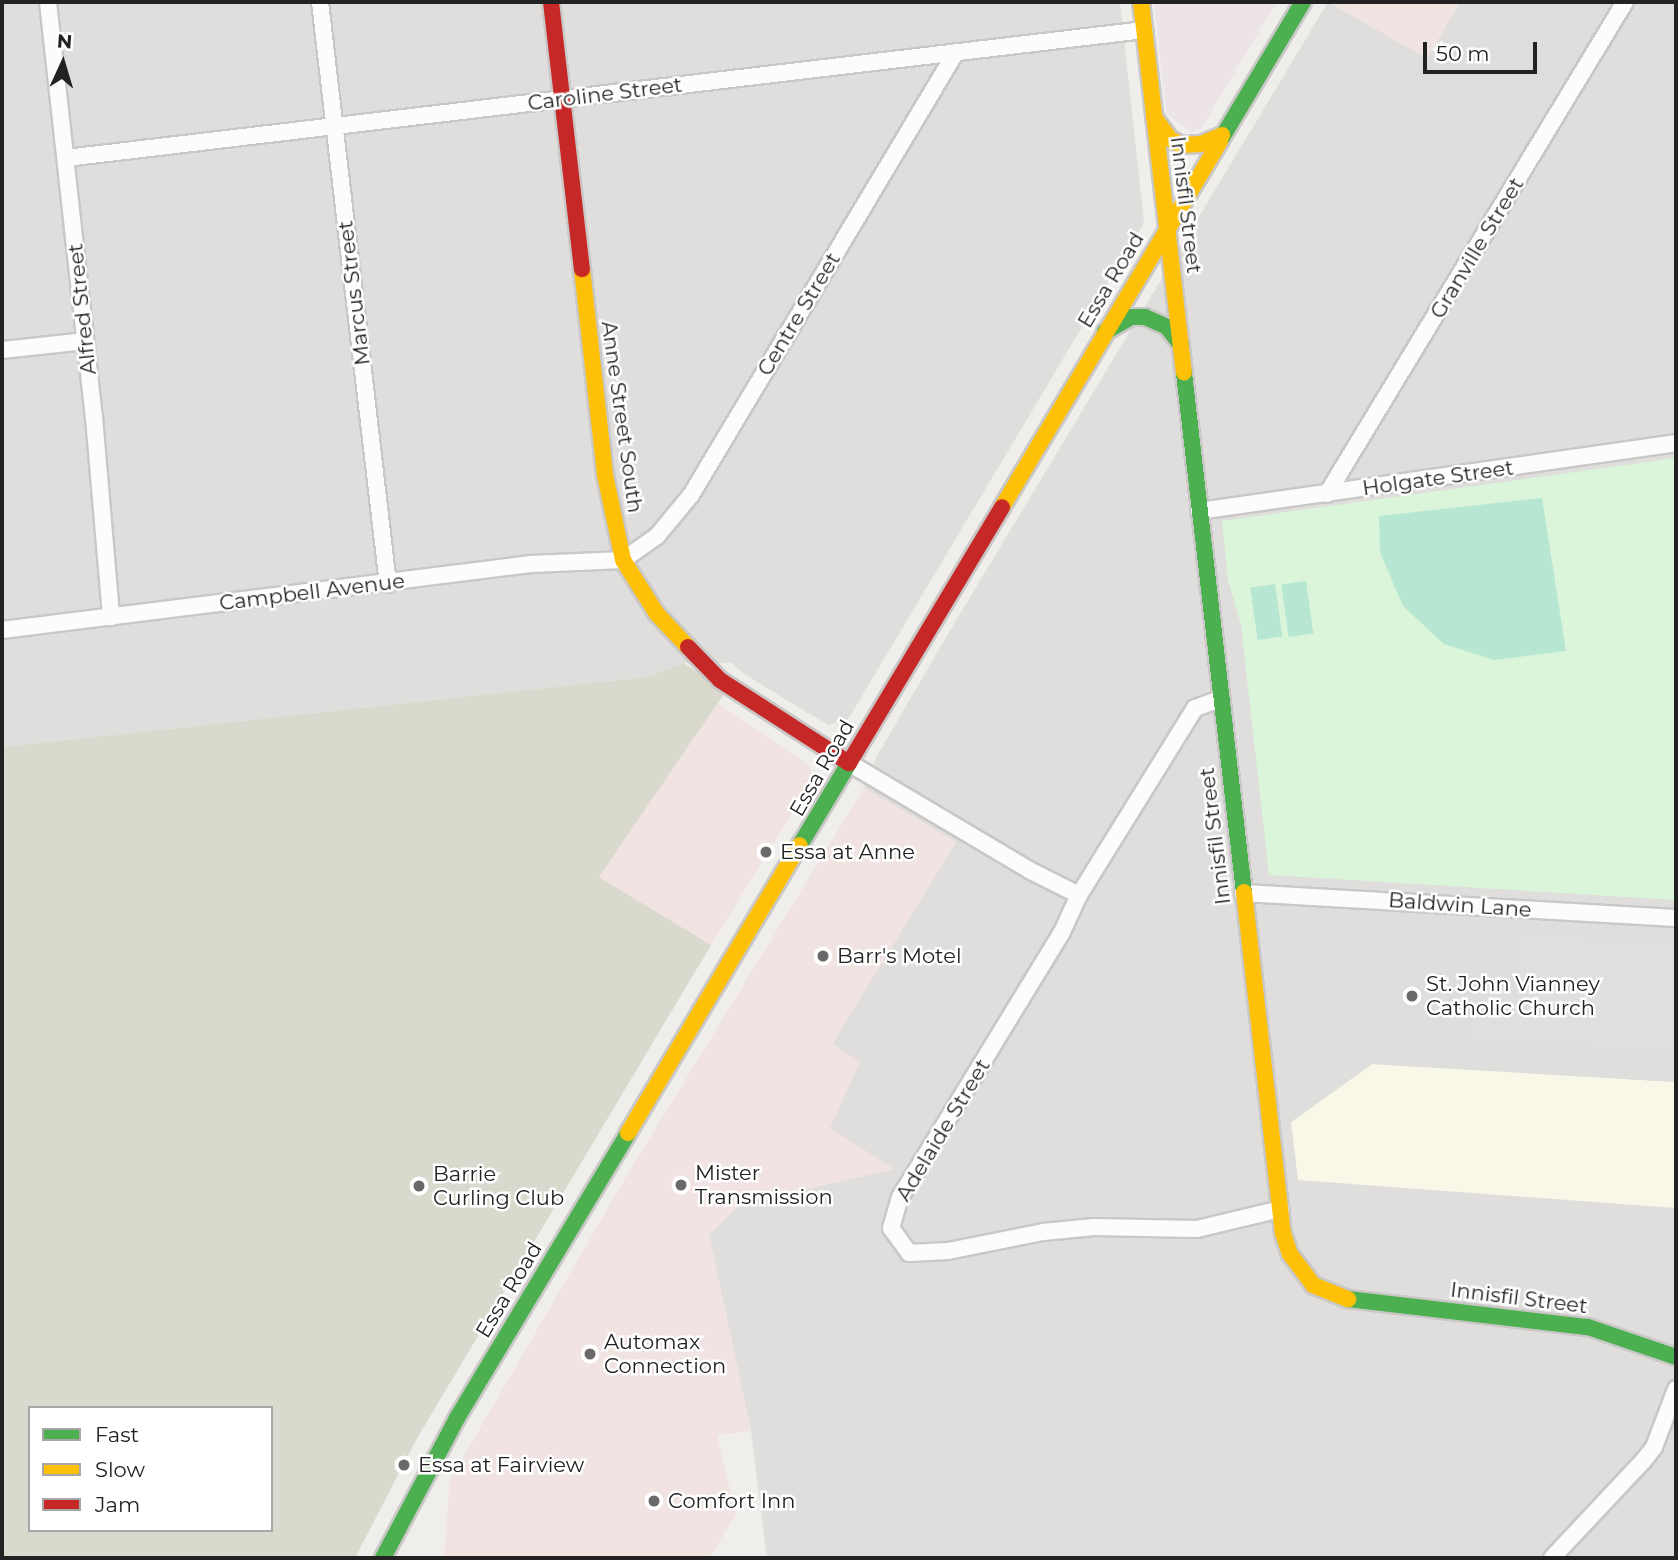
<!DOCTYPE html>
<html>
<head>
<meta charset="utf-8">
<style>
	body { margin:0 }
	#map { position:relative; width:1678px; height:1560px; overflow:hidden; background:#f0eeeb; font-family:Montserrat,sans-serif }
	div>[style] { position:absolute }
	.residential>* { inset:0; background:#dfdedc }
	.commercial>* { inset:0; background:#f1e3e1 }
	.industrial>* { inset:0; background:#ede4e9 }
	.education>* { inset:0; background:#f8f7e8 }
	.religious>* { inset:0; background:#dededc }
	.construction>* { inset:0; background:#d9d9cd }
	.park>* { inset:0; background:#daf5da }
	.pitch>* { inset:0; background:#b7e6d2; transform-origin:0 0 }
	.parking>* { inset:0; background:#e0dfde }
	.roads { filter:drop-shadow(2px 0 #c9c8c7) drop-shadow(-2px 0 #c9c8c7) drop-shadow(0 2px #c9c8c7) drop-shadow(0 -2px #c9c8c7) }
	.street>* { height:16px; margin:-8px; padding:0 8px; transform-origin:8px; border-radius:8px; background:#fdfcfc }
	.fast>* { height:16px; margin:-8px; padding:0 8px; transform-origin:8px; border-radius:8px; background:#4caf50 }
	.slow>* { height:16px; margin:-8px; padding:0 8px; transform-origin:8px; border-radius:8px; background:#ffc107 }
	.jam>* { height:16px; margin:-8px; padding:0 8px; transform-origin:8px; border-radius:8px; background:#c62828 }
	.dots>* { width:19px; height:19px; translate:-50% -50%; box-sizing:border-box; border:4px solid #fff; border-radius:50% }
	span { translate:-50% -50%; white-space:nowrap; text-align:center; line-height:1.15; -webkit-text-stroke:5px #fff; paint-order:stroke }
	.street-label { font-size:21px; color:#222 }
	.poi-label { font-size:21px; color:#222 }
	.left { translate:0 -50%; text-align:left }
	.frame { position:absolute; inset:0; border:4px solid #222; pointer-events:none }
	.legend { position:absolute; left:28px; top:1406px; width:245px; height:126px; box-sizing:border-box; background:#fff; border:2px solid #a7a7a7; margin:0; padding:9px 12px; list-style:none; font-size:21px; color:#222 }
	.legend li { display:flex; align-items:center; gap:14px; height:35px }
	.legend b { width:35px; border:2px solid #a7a7a7 }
	.north { position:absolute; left:28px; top:28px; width:70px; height:70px; -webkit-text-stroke:5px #fff; paint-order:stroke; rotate:4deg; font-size:19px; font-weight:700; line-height:28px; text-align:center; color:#222 }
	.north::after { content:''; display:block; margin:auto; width:24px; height:32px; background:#222; clip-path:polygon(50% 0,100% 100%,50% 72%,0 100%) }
	.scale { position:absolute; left:1423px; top:42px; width:114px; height:32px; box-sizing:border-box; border:4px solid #222; border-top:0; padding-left:9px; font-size:21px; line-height:24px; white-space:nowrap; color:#222; -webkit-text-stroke:5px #fff; paint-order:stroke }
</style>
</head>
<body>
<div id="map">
	<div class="residential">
		<i style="clip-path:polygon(2px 2px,1120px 2px,1144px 223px,847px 721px,828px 725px,744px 674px,732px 663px,684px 663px,646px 677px,2px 747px)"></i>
		<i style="clip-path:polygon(1328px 2px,1427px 58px,1460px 2px,1676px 2px,1676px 1558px,767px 1558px,751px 1431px,709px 1235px,740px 1204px,894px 1169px,829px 1128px,859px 1063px,832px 1044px,956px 842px,864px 788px,877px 756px,945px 639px)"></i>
	</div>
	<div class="commercial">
		<i style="clip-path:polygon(1329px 2px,1460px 2px,1427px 58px)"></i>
		<i style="clip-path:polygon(718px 703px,811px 767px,810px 784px,711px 945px,599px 877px)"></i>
		<i style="clip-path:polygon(864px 788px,956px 842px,832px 1044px,860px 1062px,830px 1128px,894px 1169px,741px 1204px,709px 1235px,751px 1431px,717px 1435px,736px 1515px,709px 1558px,444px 1558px,450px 1480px,624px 1180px)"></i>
	</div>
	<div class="industrial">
		<i style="clip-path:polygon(1154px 2px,1277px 2px,1202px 127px,1192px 133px,1166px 114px)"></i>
	</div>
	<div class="education">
		<i style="clip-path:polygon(1372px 1064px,1676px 1082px,1676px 1208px,1298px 1180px,1291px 1122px)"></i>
	</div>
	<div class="religious">
		<i style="clip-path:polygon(1650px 2px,1676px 2px,1676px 144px,1594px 96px)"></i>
		<i style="clip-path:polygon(1268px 906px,1676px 936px,1676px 1082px,1372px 1064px,1291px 1122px)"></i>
	</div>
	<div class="construction">
		<i style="clip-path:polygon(evenodd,684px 663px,726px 691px,599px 877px,711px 945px,416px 1440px,355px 1558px,2px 1558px,2px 747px,646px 677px,684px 663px,30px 1408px,271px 1408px,271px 1530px,30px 1530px,30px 1408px)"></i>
	</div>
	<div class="park">
		<i style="clip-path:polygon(1676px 458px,1676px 900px,1269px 875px,1241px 625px,1228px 580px,1222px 521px)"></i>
	</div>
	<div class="pitch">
		<i style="clip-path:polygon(1542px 498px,1566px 651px,1494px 660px,1444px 644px,1403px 606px,1380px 552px,1379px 516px)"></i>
		<i style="left:1306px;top:581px;width:53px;height:25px;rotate:82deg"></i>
		<i style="left:1275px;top:584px;width:53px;height:25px;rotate:82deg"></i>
	</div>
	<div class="parking">
		<i style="clip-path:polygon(1519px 935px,1676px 946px,1676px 1050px,1473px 1038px,1476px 996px,1516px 998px)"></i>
	</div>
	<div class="roads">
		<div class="street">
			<i style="left:48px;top:2px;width:418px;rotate:83.7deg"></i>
			<i style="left:94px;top:417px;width:201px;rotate:85.1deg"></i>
			<i style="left:320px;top:2px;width:586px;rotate:83.34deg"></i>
			<i style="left:66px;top:158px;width:1086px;rotate:-6.77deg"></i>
			<i style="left:2px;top:350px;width:83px;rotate:-6.2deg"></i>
			<i style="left:1327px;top:494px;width:575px;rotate:-58.8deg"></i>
			<i style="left:1199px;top:511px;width:482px;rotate:-8.1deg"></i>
			<i style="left:2px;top:630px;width:533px;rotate:-7.11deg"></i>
			<i style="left:531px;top:564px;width:92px;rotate:-2.5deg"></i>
			<i style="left:623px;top:560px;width:42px;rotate:-35.2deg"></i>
			<i style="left:657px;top:536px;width:53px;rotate:-50.3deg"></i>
			<i style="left:691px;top:495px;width:516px;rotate:-59.11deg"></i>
			<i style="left:1220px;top:699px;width:27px;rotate:160deg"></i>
			<i style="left:1195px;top:708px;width:220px;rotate:121.8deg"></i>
			<i style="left:1079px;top:895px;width:41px;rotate:114.7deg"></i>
			<i style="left:1062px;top:932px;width:311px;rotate:121.4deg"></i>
			<i style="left:900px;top:1197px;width:32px;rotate:106deg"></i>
			<i style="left:891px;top:1228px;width:31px;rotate:54deg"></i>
			<i style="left:909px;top:1253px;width:39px;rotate:-3deg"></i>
			<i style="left:948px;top:1251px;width:97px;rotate:-11.3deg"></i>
			<i style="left:1043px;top:1232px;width:51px;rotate:-5.6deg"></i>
			<i style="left:1094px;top:1227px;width:103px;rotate:1.1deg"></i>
			<i style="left:1197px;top:1229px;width:86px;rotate:-13.4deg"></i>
			<i style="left:849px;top:763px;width:209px;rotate:30.7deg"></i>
			<i style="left:1029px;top:870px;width:56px;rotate:26.6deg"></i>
			<i style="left:1243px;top:893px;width:434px;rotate:3.3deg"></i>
			<i style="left:1552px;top:1558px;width:134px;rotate:-46.8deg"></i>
			<i style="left:1644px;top:1460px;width:16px;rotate:-52deg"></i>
			<i style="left:1654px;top:1447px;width:62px;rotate:-69.2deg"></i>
		</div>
		<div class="fast">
			<i style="left:1220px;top:141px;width:162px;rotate:-59.2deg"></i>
			<i style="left:1105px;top:332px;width:30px;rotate:-30deg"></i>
			<i style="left:1131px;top:317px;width:14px"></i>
			<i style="left:1145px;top:317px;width:24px;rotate:24deg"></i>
			<i style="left:1167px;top:327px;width:23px;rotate:52deg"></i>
			<i style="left:1184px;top:373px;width:522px;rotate:83.41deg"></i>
			<i style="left:800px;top:845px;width:96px;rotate:-59.1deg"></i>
			<i style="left:1348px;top:1299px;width:242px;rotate:6.7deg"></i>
			<i style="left:1588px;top:1327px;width:93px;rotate:18.8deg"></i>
			<i style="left:383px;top:1558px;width:158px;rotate:-62.1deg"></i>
			<i style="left:457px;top:1418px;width:332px;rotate:-59deg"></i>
		</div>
		<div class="slow">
			<i style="left:1141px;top:2px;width:373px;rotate:83.4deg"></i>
			<i style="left:1154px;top:117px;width:27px;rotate:54deg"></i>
			<i style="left:1170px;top:139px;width:13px;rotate:29deg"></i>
			<i style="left:1181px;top:145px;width:20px;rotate:-3deg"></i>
			<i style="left:1201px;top:144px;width:23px;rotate:-23deg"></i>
			<i style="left:582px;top:269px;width:207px;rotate:83.6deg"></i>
			<i style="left:605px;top:475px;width:87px;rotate:78deg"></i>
			<i style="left:623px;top:560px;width:64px;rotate:57.8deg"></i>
			<i style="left:657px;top:614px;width:45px;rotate:46.8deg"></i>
			<i style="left:1002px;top:507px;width:426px;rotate:-59.2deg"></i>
			<i style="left:1244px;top:892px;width:343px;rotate:83.5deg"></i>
			<i style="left:1283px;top:1233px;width:22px;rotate:72deg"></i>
			<i style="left:1290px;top:1254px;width:39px;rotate:53deg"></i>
			<i style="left:1313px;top:1285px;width:38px;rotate:22deg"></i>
			<i style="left:628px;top:1133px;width:335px;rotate:-59.2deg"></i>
		</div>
		<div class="jam">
			<i style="left:551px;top:2px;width:269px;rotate:83.4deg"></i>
			<i style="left:688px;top:647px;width:46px;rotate:45.9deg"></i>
			<i style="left:720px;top:680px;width:153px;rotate:32.8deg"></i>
			<i style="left:849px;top:763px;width:298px;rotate:-59.1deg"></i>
		</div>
	</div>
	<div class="dots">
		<i style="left:766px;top:852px;background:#6a6968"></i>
		<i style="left:823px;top:956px;background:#6a6968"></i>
		<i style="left:1412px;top:996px;background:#6a6968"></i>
		<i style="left:681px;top:1185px;background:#6a6968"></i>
		<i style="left:419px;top:1186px;background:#6a6968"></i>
		<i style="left:590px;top:1354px;background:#6a6968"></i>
		<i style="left:404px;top:1465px;background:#6a6968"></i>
		<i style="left:654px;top:1501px;background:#6a6968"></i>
	</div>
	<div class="street-label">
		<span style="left:605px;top:94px;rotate:-7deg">Caroline Street</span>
		<span style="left:1186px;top:205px;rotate:83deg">Innisfil Street</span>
		<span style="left:1477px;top:248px;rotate:-59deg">Granville Street</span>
		<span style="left:1111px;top:280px;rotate:-59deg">Essa Road</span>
		<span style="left:354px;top:293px;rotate:-97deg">Marcus Street</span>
		<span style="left:82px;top:309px;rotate:-96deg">Alfred Street</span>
		<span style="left:799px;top:314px;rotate:-59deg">Centre Street</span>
		<span style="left:622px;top:417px;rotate:82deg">Anne Street South</span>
		<span style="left:1438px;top:478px;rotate:-8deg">Holgate Street</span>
		<span style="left:312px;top:592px;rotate:-7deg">Campbell Avenue</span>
		<span style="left:822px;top:768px;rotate:-60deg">Essa Road</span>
		<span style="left:1215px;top:836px;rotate:-97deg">Innisfil Street</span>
		<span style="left:1460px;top:905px;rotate:4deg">Baldwin Lane</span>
		<span style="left:943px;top:1130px;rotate:-59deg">Adelaide Street</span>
		<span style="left:509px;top:1290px;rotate:-59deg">Essa Road</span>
		<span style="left:1519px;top:1298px;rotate:7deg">Innisfil Street</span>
	</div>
	<div class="poi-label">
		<span class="left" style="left:780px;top:852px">Essa at Anne</span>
		<span class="left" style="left:837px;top:956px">Barr's Motel</span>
		<span class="left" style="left:1426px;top:996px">St. John Vianney<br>Catholic Church</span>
		<span class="left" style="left:695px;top:1185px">Mister<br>Transmission</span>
		<span class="left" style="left:433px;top:1186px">Barrie<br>Curling Club</span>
		<span class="left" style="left:604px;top:1354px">Automax<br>Connection</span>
		<span class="left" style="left:418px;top:1465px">Essa at Fairview</span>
		<span class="left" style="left:668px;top:1501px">Comfort Inn</span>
	</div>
	<div class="frame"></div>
	<ul class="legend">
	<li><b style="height:9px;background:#4caf50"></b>Fast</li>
	<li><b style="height:9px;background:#ffc107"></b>Slow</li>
	<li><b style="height:9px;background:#c62828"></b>Jam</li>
	</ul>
	<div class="north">N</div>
	<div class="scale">50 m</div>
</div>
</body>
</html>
